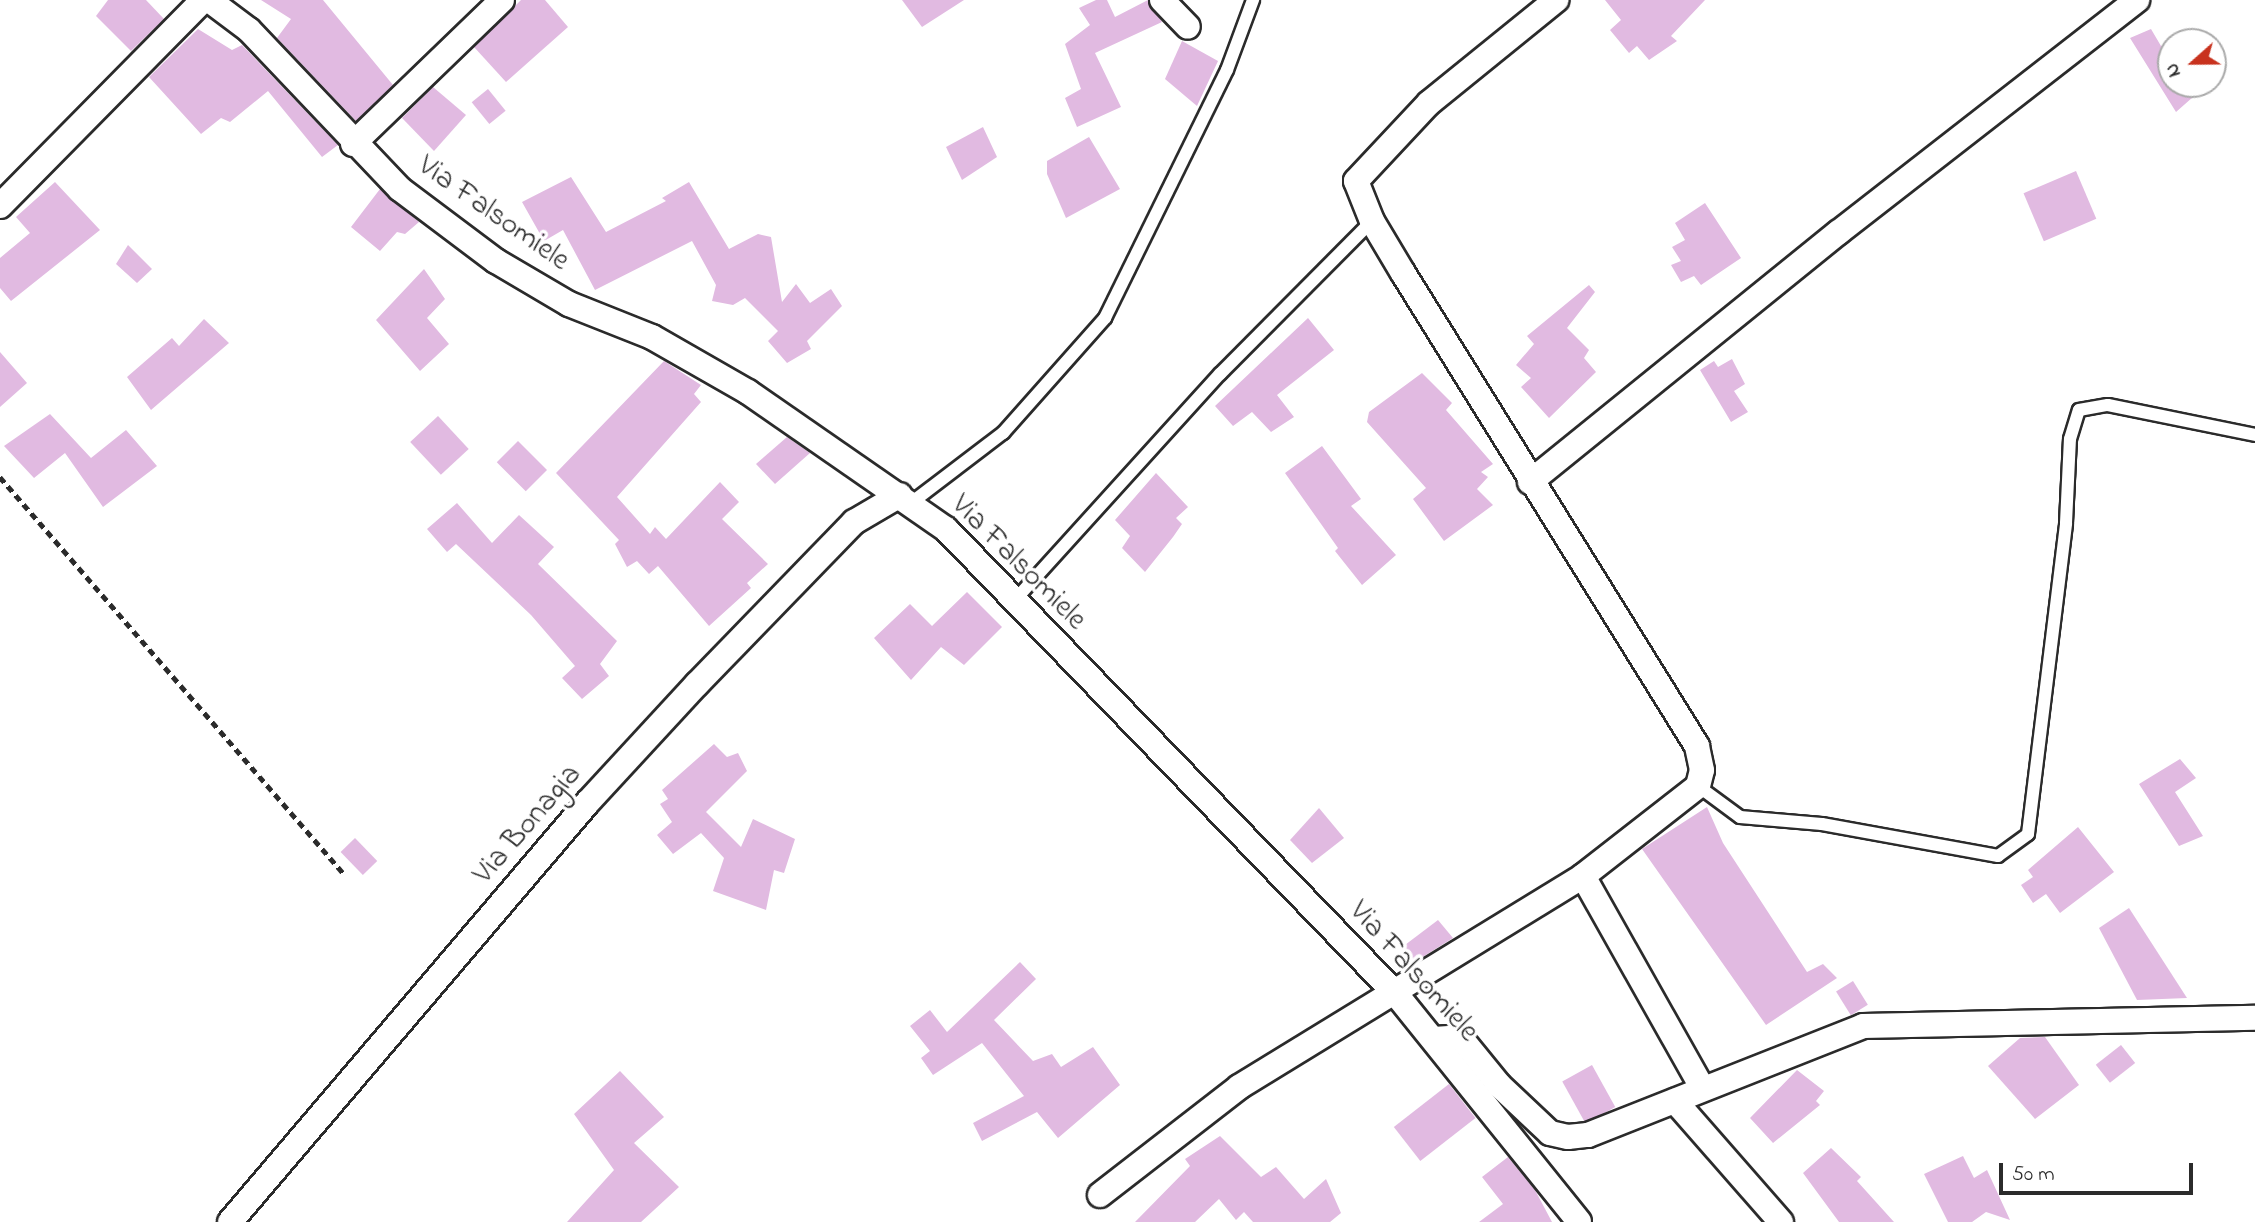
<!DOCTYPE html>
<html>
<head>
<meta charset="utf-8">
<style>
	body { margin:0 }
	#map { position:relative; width:2255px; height:1222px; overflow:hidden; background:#fff; font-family:"Indie Flower",sans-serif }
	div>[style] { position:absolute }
	.building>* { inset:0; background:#e1bae1; transform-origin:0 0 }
	.path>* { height:4.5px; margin-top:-2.25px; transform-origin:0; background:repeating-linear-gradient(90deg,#2b2b2b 0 7px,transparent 0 12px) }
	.roads { filter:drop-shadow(2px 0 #2b2b2b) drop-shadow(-2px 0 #2b2b2b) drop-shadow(0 2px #2b2b2b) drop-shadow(0 -2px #2b2b2b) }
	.lane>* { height:12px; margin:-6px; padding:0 6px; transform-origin:6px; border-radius:6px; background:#fff }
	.street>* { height:24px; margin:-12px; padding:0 12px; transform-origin:12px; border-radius:12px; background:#fff }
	span { translate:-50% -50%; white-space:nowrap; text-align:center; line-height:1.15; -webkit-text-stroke:7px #fff; paint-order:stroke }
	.street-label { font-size:30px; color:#2b2b2b }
	.north { position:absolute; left:2157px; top:28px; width:70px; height:70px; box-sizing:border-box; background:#fff; border:2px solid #aaa; border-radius:50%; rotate:249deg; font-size:19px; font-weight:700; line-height:28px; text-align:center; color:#2b2b2b }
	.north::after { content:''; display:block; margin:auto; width:24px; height:32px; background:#c8321e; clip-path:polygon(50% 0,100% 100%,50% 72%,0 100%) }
	.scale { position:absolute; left:1999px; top:1163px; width:194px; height:32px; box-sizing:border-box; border:4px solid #2b2b2b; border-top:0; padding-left:9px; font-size:21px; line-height:24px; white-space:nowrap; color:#2b2b2b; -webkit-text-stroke:5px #fff; paint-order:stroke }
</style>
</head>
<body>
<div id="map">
	<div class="building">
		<i style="clip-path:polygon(108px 0,146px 0,164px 19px,131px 51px,96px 16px)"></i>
		<i style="clip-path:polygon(261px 0,323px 0,393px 85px,356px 121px,277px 38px,291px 19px)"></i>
		<i style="clip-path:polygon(521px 0,545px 0,568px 27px,506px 82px,474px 47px)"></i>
		<i style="clip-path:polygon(902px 0,964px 0,922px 27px)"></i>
		<i style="clip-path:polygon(1096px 0,1107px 0,1115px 17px,1148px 0,1162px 22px,1095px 53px,1121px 107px,1077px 127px,1065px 98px,1081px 89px,1065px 44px,1090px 25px,1079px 8px)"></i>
		<i style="clip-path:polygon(1605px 0,1705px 0,1671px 36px,1677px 41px,1649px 60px,1637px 46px,1629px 53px,1610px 30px,1621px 20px)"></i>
		<i style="clip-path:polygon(198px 29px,232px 50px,242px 45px,338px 145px,322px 157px,268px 91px,230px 122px,221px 118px,201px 134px,149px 77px)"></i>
		<i style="clip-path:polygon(2151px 29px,2161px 46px,2171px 41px,2171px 84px,2185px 84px,2193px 97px,2176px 112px,2130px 38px)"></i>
		<i style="clip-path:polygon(1182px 41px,1218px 61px,1197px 106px,1165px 79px)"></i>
		<i style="clip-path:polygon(433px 87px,466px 115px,434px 151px,402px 118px)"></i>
		<i style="left:488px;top:89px;width:28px;height:21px;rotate:51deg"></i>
		<i style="clip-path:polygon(983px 127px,997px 157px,962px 180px,946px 147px)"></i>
		<i style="clip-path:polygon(1089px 137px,1120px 189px,1066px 218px,1047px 174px,1047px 161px)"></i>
		<i style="left:2076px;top:171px;width:52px;height:57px;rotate:67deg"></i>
		<i style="clip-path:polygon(571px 177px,606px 232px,666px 201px,662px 198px,689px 182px,729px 249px,758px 234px,771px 237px,782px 302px,796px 284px,810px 303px,831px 289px,842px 306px,807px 341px,811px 349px,787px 363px,768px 341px,778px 331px,745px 298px,733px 305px,712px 301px,716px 285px,692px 241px,595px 290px,563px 230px,544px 241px,522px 202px)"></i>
		<i style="clip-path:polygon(55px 182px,100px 230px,11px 301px,0 288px,0 258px,30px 233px,16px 217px)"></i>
		<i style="clip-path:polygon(380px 189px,419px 222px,405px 234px,397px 232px,380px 251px,351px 227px)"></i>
		<i style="clip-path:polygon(1705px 203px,1741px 258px,1701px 285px,1694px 276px,1681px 282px,1671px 265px,1681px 261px,1672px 247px,1685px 240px,1675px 223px)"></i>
		<i style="clip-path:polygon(128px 245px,152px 269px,137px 283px,116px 264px)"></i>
		<i style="clip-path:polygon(424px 269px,445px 299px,427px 318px,449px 344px,420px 371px,376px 320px)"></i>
		<i style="clip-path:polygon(1589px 285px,1595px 292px,1567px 328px,1589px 350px,1584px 358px,1596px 372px,1549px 418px,1521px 387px,1531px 378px,1516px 365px,1534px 344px,1527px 336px)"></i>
		<i style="clip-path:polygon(1308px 318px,1334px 350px,1277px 395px,1294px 417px,1271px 432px,1252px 412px,1233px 426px,1215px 406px)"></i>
		<i style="clip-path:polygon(204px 319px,229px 343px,151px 410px,127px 377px,172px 338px,179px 346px)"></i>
		<i style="clip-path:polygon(0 352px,27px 383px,0 407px)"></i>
		<i style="clip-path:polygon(1732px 359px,1745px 384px,1734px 391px,1748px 412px,1731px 422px,1700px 370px,1714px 361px,1718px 367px)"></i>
		<i style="clip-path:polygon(664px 361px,701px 385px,694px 394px,701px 402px,617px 497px,650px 534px,655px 527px,666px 539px,720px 482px,739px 502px,722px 519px,768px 564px,747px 583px,751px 588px,709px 626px,658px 566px,649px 574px,637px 561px,627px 567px,615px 544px,619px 540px,556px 473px)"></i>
		<i style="clip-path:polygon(1422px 373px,1452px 403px,1446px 410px,1493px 464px,1481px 472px,1488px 477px,1477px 489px,1493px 505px,1444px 541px,1413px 499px,1426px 488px,1367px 422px,1369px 412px)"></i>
		<i style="clip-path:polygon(50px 414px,91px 458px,126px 430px,157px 466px,103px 507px,65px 453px,34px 478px,4px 446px)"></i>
		<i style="left:438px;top:416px;width:45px;height:38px;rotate:47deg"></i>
		<i style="clip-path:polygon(787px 437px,810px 453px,775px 484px,756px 464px)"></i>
		<i style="left:518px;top:441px;width:41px;height:30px;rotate:45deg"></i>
		<i style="clip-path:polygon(1322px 446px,1361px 499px,1351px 506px,1396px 555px,1362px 585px,1335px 551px,1338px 548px,1285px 473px)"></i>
		<i style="clip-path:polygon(1156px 473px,1188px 507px,1176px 518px,1182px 524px,1173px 537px,1145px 572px,1122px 548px,1130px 536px,1115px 520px)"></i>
		<i style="clip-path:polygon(457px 503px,492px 543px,519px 515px,554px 547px,538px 564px,617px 641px,600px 664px,609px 676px,582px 699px,562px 678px,575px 666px,531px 615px,456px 544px,447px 552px,427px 529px)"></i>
		<i style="clip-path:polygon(967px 592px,1002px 627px,964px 665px,941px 647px,911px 680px,874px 638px,910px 604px,932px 626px)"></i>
		<i style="clip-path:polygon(714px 744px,727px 757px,738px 753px,747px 771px,706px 812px,741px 847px,753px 819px,795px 839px,784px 873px,774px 870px,766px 910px,713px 891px,724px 858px,701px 833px,673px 854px,657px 835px,672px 822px,660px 804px,668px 799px,662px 790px)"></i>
		<i style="clip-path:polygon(2180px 759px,2196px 778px,2175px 792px,2203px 836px,2179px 846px,2139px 784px)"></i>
		<i style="clip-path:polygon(1707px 807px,1723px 843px,1807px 972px,1823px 964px,1837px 978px,1766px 1025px,1642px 849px)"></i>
		<i style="clip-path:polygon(1319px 808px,1344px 838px,1312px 863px,1290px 840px)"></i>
		<i style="clip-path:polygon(2078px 827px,2114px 872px,2060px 913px,2046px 894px,2033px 903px,2021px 885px,2033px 877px,2028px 870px)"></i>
		<i style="left:355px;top:838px;width:32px;height:20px;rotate:46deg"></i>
		<i style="clip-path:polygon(2129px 908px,2187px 998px,2137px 1000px,2099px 928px)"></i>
		<i style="clip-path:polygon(1438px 920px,1453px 938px,1413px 963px,1401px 948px)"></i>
		<i style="clip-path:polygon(1020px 962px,1036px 979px,994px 1020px,1033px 1061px,1052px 1054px,1061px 1067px,1093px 1047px,1120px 1085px,1058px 1138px,1037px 1112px,982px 1141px,973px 1123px,1024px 1096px,982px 1043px,933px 1075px,921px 1058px,930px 1051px,910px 1026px,930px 1010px,947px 1032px)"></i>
		<i style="left:1853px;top:981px;width:28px;height:20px;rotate:58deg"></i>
		<i style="clip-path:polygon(2045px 1037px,2079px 1085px,2035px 1119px,1988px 1066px,2020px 1038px)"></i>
		<i style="left:2121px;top:1045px;width:23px;height:32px;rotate:52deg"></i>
		<i style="left:1592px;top:1065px;width:48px;height:34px;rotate:61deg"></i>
		<i style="clip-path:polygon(1797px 1070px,1824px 1091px,1816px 1101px,1820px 1105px,1773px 1143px,1750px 1118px)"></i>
		<i style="clip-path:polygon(620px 1071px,664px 1117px,634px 1143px,679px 1187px,641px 1222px,567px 1222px,614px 1170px,574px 1114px)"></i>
		<i style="left:1449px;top:1084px;width:43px;height:70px;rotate:52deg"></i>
		<i style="clip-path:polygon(1220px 1136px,1261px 1177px,1276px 1167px,1304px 1199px,1326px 1179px,1341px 1213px,1330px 1222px,1253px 1222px,1244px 1212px,1236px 1220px,1219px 1199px,1195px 1222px,1135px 1222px,1190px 1166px,1185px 1159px)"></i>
		<i style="clip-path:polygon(1831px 1148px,1861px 1177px,1857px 1181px,1894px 1222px,1839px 1222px,1803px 1173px)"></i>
		<i style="clip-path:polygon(1963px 1156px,1974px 1178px,1987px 1170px,2010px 1220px,1986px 1212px,1972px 1222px,1948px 1222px,1924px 1174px)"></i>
		<i style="clip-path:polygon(1508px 1157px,1535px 1190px,1552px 1222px,1479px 1222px,1503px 1204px,1482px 1177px)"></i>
	</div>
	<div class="path">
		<i style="left:0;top:477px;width:525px;rotate:49.09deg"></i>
	</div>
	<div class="roads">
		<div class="lane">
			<i style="left:911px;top:503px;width:116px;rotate:-37.3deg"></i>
			<i style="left:1003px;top:433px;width:154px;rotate:-48.4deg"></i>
			<i style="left:1105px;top:318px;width:276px;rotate:-63.8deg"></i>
			<i style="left:1227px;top:70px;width:75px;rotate:-69.6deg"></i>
			<i style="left:1014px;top:601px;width:307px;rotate:-47.8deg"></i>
			<i style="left:1220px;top:374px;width:216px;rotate:-45.2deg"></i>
			<i style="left:1698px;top:786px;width:52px;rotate:36.4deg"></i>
			<i style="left:1740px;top:817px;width:82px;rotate:4.9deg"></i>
			<i style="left:1822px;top:824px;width:179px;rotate:10.3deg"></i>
			<i style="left:1998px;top:856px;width:37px;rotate:-36deg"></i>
			<i style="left:2028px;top:834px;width:313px;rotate:-83deg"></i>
			<i style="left:2066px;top:523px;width:84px;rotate:-87.3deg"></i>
			<i style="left:2070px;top:439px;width:30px;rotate:-73deg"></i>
			<i style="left:2079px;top:410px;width:29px;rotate:-10deg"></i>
			<i style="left:2108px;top:405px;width:150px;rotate:11.5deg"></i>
		</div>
		<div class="street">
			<i style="left:209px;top:0;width:50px;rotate:36.9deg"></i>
			<i style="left:249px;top:30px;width:219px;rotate:46.5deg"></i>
			<i style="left:400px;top:189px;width:120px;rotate:36.9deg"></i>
			<i style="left:496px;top:261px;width:85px;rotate:30.5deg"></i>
			<i style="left:569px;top:304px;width:89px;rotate:21.7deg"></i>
			<i style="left:652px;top:337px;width:111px;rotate:29.8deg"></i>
			<i style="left:748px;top:392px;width:241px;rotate:34.7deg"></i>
			<i style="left:946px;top:529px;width:647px;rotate:45.94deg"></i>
			<i style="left:1396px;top:994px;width:292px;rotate:51.2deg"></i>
			<i style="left:1162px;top:0;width:37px;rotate:46deg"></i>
			<i style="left:353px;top:144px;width:207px;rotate:-44deg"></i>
			<i style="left:0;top:206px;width:289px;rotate:-45.4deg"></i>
			<i style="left:1530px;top:482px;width:397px;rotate:-39deg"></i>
			<i style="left:1839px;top:232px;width:378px;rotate:-37.9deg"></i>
			<i style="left:1583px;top:876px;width:244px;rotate:60.6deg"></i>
			<i style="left:1434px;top:1039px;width:26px;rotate:-4deg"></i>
			<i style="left:1460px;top:1037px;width:62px;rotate:50.9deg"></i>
			<i style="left:1499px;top:1085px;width:70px;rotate:43.3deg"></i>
			<i style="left:1550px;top:1133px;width:18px;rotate:13deg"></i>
			<i style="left:1568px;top:1137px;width:20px;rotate:-6deg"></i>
			<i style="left:1588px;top:1135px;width:296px;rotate:-21.6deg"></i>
			<i style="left:1863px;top:1026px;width:392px;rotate:-1.2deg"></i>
			<i style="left:1675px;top:1101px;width:161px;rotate:48.8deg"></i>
			<i style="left:1100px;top:1195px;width:176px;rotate:-37.8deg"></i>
			<i style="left:1239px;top:1087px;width:404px;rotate:-31.5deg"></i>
			<i style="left:1583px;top:876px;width:146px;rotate:-38deg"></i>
			<i style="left:1698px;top:786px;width:16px;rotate:-76deg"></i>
			<i style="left:1702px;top:770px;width:25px;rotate:-102deg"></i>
			<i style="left:1697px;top:746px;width:557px;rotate:-121.86deg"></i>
			<i style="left:1403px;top:273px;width:61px;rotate:-120.8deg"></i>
			<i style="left:1372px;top:221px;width:43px;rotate:-111.8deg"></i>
			<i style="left:1356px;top:181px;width:107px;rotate:-46.9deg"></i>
			<i style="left:1429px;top:103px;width:164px;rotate:-39deg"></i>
			<i style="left:230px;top:1222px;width:552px;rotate:-49.56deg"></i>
			<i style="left:588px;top:802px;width:161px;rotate:-47.3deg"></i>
			<i style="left:697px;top:684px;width:226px;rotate:-45.9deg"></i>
			<i style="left:854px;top:522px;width:53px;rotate:-30.4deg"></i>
		</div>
	</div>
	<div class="street-label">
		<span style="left:493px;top:214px;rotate:35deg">Via Falsomiele</span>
		<span style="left:1018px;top:563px;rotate:45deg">Via Falsomiele</span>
		<span style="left:528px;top:825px;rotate:-49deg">Via Bonagia</span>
		<span style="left:1413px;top:972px;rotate:48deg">Via Falsomiele</span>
	</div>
	<div class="north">N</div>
	<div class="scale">50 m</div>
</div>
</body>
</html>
